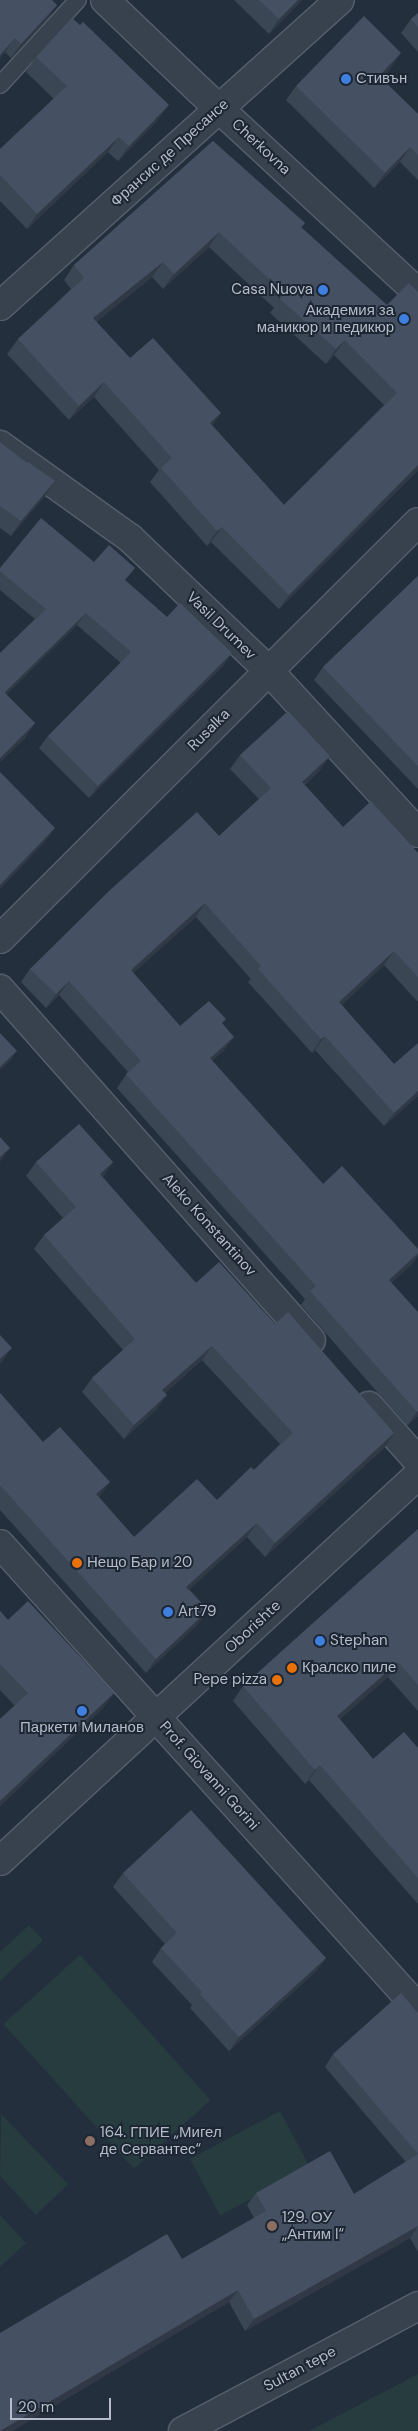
<!DOCTYPE html>
<html>
<head>
<meta charset="utf-8">
<style>
	body { margin:0 }
	#map { position:relative; width:418px; height:2431px; overflow:hidden; background:#242f3e; font-family:"DM Sans",sans-serif }
	div>[style] { position:absolute }
	.green>* { inset:0; background:#263c3f; transform-origin:0 0 }
	.roads { filter:drop-shadow(1px 0 #565f6c) drop-shadow(-1px 0 #565f6c) drop-shadow(0 1px #565f6c) drop-shadow(0 -1px #565f6c) }
	.service>* { height:16px; margin:-8px; padding:0 8px; transform-origin:8px; border-radius:8px; background:#38414e }
	.minor>* { height:28px; margin:-14px; padding:0 14px; transform-origin:14px; border-radius:14px; background:#38414e }
	.tertiary>* { height:28px; margin:-14px; padding:0 14px; transform-origin:14px; border-radius:14px; background:#38414e }
	.wall>* { inset:0; background:#3b4654 }
	.shaded-wall>* { inset:0; background:#303945 }
	.building>* { inset:0; background:#455162 }
	.dots>* { width:14px; height:14px; translate:-50% -50%; box-sizing:border-box; border:2px solid #1d2633; border-radius:50% }
	span { translate:-50% -50%; white-space:nowrap; text-align:center; line-height:1.15; -webkit-text-stroke:4px #1d2633; paint-order:stroke }
	.poi-label { font-size:15px; color:#b4bcc9 }
	.left { translate:0 -50%; text-align:left }
	.right { translate:-100% -50%; text-align:right }
	.street-label { font-size:15px; color:#b4bcc9 }
	.scale { position:absolute; left:10px; top:2398px; width:101px; height:22px; box-sizing:border-box; border:2px solid #b4bcc9; border-top:0; padding-left:6px; font-size:15px; line-height:18px; white-space:nowrap; color:#b4bcc9; -webkit-text-stroke:4px #1d2633; paint-order:stroke }
</style>
</head>
<body>
<div id="map">
	<div class="green">
		<i style="clip-path:polygon(29px 1925px,43px 1940px,0 1981px,0 1952px)"></i>
		<i style="left:80px;top:1955px;width:195px;height:103px;rotate:48deg"></i>
		<i style="left:280px;top:2111px;width:64px;height:102px;rotate:62deg"></i>
		<i style="clip-path:polygon(1px 2114px,68px 2184px,36px 2215px,0 2176px)"></i>
		<i style="clip-path:polygon(0 2215px,26px 2243px,0 2267px)"></i>
		<i style="clip-path:polygon(418px 2374px,418px 2431px,309px 2431px)"></i>
	</div>
	<div class="roads">
		<div class="service">
			<i style="left:0;top:85px;width:115px;rotate:-47.5deg"></i>
		</div>
		<div class="minor">
			<i style="left:0;top:306px;width:457px;rotate:-42deg"></i>
			<i style="left:0;top:445px;width:160px;rotate:35.6deg"></i>
			<i style="left:130px;top:538px;width:192px;rotate:43.7deg"></i>
			<i style="left:269px;top:671px;width:220px;rotate:47.4deg"></i>
			<i style="left:0;top:939px;width:590px;rotate:-44.93deg"></i>
			<i style="left:0;top:989px;width:469px;rotate:48.5deg"></i>
			<i style="left:369px;top:1406px;width:74px;rotate:48.3deg"></i>
			<i style="left:0;top:1544px;width:625px;rotate:47.99deg"></i>
			<i style="left:183px;top:2431px;width:266px;rotate:-28deg"></i>
		</div>
		<div class="tertiary">
			<i style="left:105px;top:0;width:130px;rotate:43.8deg"></i>
			<i style="left:199px;top:90px;width:299px;rotate:42.8deg"></i>
			<i style="left:0;top:1861px;width:569px;rotate:-42.72deg"></i>
		</div>
	</div>
	<div class="wall">
		<i style="clip-path:polygon(0 0,57px 5px,47px 19px,11px 58px,5px 52px,0 58px)"></i>
		<i style="clip-path:polygon(234px 0,302px 0,269px 34px)"></i>
		<i style="clip-path:polygon(418px 13px,418px 52px,401px 33px,411px 19px)"></i>
		<i style="clip-path:polygon(36px 57px,158px 120px,118px 161px,108px 152px,27px 229px,0 201px,0 149px,54px 99px,26px 72px)"></i>
		<i style="clip-path:polygon(391px 68px,381px 78px,418px 114px,418px 180px,400px 162px,374px 188px,286px 100px,296px 86px)"></i>
		<i style="clip-path:polygon(evenodd,213px 141px,305px 223px,301px 228px,387px 305px,418px 292px,418px 470px,279px 609px,211px 542px,207px 546px,150px 482px,159px 470px,94px 397px,69px 420px,7px 354px,18px 339px,71px 289px,64px 280px,74px 265px,213px 141px,209px 247px,274px 308px,270px 313px,326px 364px,334px 355px,384px 405px,284px 505px,212px 425px,130px 358px,96px 322px,152px 277px,163px 289px,209px 247px)"></i>
		<i style="clip-path:polygon(0 442px,45px 496px,11px 536px,0 528px)"></i>
		<i style="clip-path:polygon(94px 562px,126px 581px,167px 617px,232px 653px,223px 666px,89px 798px,39px 748px,48px 736px,121px 663px,77px 625px,6px 695px,35px 723px,25px 738px,0 762px,0 653px,35px 619px,0 590px,0 568px)"></i>
		<i style="clip-path:polygon(418px 576px,418px 789px,314px 680px,323px 667px)"></i>
		<i style="clip-path:polygon(240px 755px,330px 756px,320px 770px,305px 785px,343px 827px,418px 853px,418px 1002px,384px 965px,342px 1005px,418px 1096px,384px 1126px,315px 1050px,312px 1053px,248px 982px,251px 979px,196px 917px,133px 973px,180px 1026px,223px 1024px,224px 1050px,212px 1061px,323px 1184px,418px 1249px,418px 1255px,411px 1265px,391px 1283px,418px 1416px,407px 1426px,301px 1305px,305px 1299px,117px 1088px,128px 1072px,59px 995px,46px 1008px,21px 982px,30px 969px,219px 836px,259px 799px,230px 769px)"></i>
		<i style="clip-path:polygon(36px 1162px,113px 1162px,102px 1178px,196px 1283px,385px 1447px,265px 1557px,247px 1537px,189px 1589px,208px 1610px,198px 1624px,146px 1673px,0 1510px,0 1393px,43px 1442px,100px 1496px,99px 1497px,134px 1537px,217px 1500px,254px 1470px,280px 1444px,202px 1360px,165px 1393px,157px 1409px,124px 1439px,82px 1392px,92px 1378px,123px 1350px,34px 1249px,44px 1235px,63px 1218px,26px 1176px)"></i>
		<i style="clip-path:polygon(418px 1529px,418px 1711px,388px 1677px,340px 1719px,373px 1759px,418px 1748px,418px 1904px,309px 1780px,305px 1784px,233px 1701px,243px 1686px)"></i>
		<i style="clip-path:polygon(0 1611px,8px 1620px,114px 1693px,103px 1708px,0 1806px,0 1719px,15px 1706px,0 1690px)"></i>
		<i style="clip-path:polygon(123px 1873px,326px 1958px,316px 1971px,229px 2051px,190px 2008px,192px 2005px,152px 1962px,161px 1948px,165px 1944px,113px 1887px)"></i>
		<i style="clip-path:polygon(418px 2013px,418px 2252px,410px 2238px,245px 2331px,229px 2302px,12px 2431px,0 2431px,182px 2259px,254px 2218px,247px 2205px,256px 2193px,354px 2194px,406px 2162px,325px 2067px,333px 2054px)"></i>
	</div>
	<div class="shaded-wall">
		<i style="clip-path:polygon(298px 0,302px 0,269px 34px,279px 19px)"></i>
		<i style="clip-path:polygon(57px 5px,47px 19px,11px 58px,21px 44px)"></i>
		<i style="clip-path:polygon(15px 38px,5px 52px,0 58px,0 55px)"></i>
		<i style="clip-path:polygon(401px 53px,391px 68px,369px 90px,379px 76px)"></i>
		<i style="clip-path:polygon(169px 105px,158px 120px,118px 161px,129px 146px)"></i>
		<i style="clip-path:polygon(119px 137px,108px 152px,27px 229px,37px 214px)"></i>
		<i style="clip-path:polygon(410px 147px,400px 162px,374px 188px,385px 173px)"></i>
		<i style="clip-path:polygon(219px 232px,209px 247px,163px 289px,174px 274px)"></i>
		<i style="clip-path:polygon(163px 262px,152px 277px,82px 333px,93px 318px)"></i>
		<i style="clip-path:polygon(345px 340px,334px 355px,326px 364px,336px 349px)"></i>
		<i style="clip-path:polygon(104px 382px,94px 397px,69px 420px,79px 406px)"></i>
		<i style="clip-path:polygon(221px 413px,211px 428px,210px 423px)"></i>
		<i style="clip-path:polygon(418px 465px,418px 470px,279px 609px,289px 595px)"></i>
		<i style="clip-path:polygon(55px 481px,45px 496px,11px 536px,21px 521px)"></i>
		<i style="clip-path:polygon(222px 527px,211px 542px,207px 546px,217px 531px)"></i>
		<i style="clip-path:polygon(86px 613px,77px 625px,0 701px,4px 693px)"></i>
		<i style="clip-path:polygon(232px 653px,223px 666px,89px 798px,98px 786px)"></i>
		<i style="clip-path:polygon(35px 723px,25px 738px,0 762px,0 758px)"></i>
		<i style="clip-path:polygon(330px 756px,320px 770px,293px 796px,302px 782px)"></i>
		<i style="clip-path:polygon(55px 828px,45px 842px,0 889px,0 885px)"></i>
		<i style="clip-path:polygon(205px 903px,196px 917px,121px 984px,131px 970px)"></i>
		<i style="clip-path:polygon(394px 951px,384px 965px,330px 1016px,339px 1002px)"></i>
		<i style="clip-path:polygon(69px 981px,59px 995px,46px 1008px,56px 994px)"></i>
		<i style="clip-path:polygon(325px 1036px,315px 1050px,312px 1053px,321px 1039px)"></i>
		<i style="clip-path:polygon(234px 1037px,224px 1050px,200px 1072px,210px 1058px)"></i>
		<i style="clip-path:polygon(17px 1051px,10px 1061px,0 1070px,0 1067px)"></i>
		<i style="clip-path:polygon(418px 1091px,418px 1096px,384px 1126px,394px 1113px)"></i>
		<i style="clip-path:polygon(10px 1148px,0 1162px,0 1157px)"></i>
		<i style="clip-path:polygon(113px 1162px,104px 1176px,90px 1189px,100px 1174px)"></i>
		<i style="clip-path:polygon(418px 1253px,411px 1265px,379px 1294px,389px 1280px)"></i>
		<i style="clip-path:polygon(212px 1346px,202px 1360px,153px 1404px,162px 1390px)"></i>
		<i style="clip-path:polygon(12px 1348px,2px 1362px,0 1364px,0 1359px)"></i>
		<i style="clip-path:polygon(167px 1395px,157px 1409px,124px 1439px,134px 1425px)"></i>
		<i style="clip-path:polygon(418px 1411px,418px 1416px,407px 1426px,417px 1412px)"></i>
		<i style="clip-path:polygon(394px 1433px,385px 1447px,265px 1557px,275px 1543px)"></i>
		<i style="clip-path:polygon(110px 1482px,100px 1496px,86px 1508px,96px 1494px)"></i>
		<i style="clip-path:polygon(257px 1523px,247px 1537px,177px 1601px,186px 1587px)"></i>
		<i style="clip-path:polygon(208px 1610px,198px 1624px,146px 1673px,156px 1659px)"></i>
		<i style="clip-path:polygon(398px 1662px,388px 1677px,327px 1730px,337px 1716px)"></i>
		<i style="clip-path:polygon(114px 1693px,103px 1708px,0 1806px,0 1801px)"></i>
		<i style="clip-path:polygon(320px 1765px,309px 1780px,305px 1784px,315px 1770px)"></i>
		<i style="clip-path:polygon(326px 1958px,316px 1971px,229px 2051px,239px 2037px)"></i>
		<i style="clip-path:polygon(418px 2226px,410px 2238px,245px 2331px,254px 2319px)"></i>
		<i style="clip-path:polygon(238px 2290px,229px 2302px,12px 2431px,0 2431px)"></i>
	</div>
	<div class="building">
		<i style="clip-path:polygon(0 0,52px 0,57px 5px,21px 44px,15px 38px,0 55px)"></i>
		<i style="clip-path:polygon(259px 0,298px 0,279px 19px)"></i>
		<i style="clip-path:polygon(418px 13px,418px 27px,411px 19px)"></i>
		<i style="clip-path:polygon(364px 16px,401px 53px,379px 76px,418px 114px,418px 155px,410px 147px,385px 173px,296px 86px)"></i>
		<i style="clip-path:polygon(72px 18px,80px 25px,83px 22px,169px 105px,129px 146px,119px 137px,37px 214px,0 175px,0 149px,67px 86px,36px 57px)"></i>
		<i style="clip-path:polygon(evenodd,213px 141px,305px 223px,301px 227px,387px 305px,409px 283px,418px 292px,418px 465px,289px 595px,222px 527px,217px 531px,161px 468px,172px 458px,104px 382px,79px 406px,18px 339px,84px 278px,74px 265px,213px 141px,219px 232px,285px 294px,280px 299px,336px 349px,345px 340px,397px 393px,284px 505px,210px 423px,221px 413px,153px 338px,130px 358px,93px 318px,163px 262px,174px 274px,219px 232px)"></i>
		<i style="clip-path:polygon(0 442px,27px 463px,28px 462px,55px 481px,21px 521px,0 506px)"></i>
		<i style="clip-path:polygon(41px 518px,94px 562px,109px 545px,135px 568px,125px 580px,167px 617px,180px 603px,232px 653px,98px 786px,48px 736px,131px 652px,86px 613px,4px 693px,0 688px,0 653px,46px 609px,0 571px,0 568px)"></i>
		<i style="clip-path:polygon(418px 576px,418px 766px,323px 667px)"></i>
		<i style="clip-path:polygon(0 688px,35px 723px,0 758px)"></i>
		<i style="clip-path:polygon(288px 711px,330px 756px,302px 782px,343px 827px,371px 801px,418px 853px,418px 977px,394px 951px,339px 1002px,394px 1064px,418px 1043px,418px 1091px,394px 1113px,325px 1036px,321px 1039px,258px 969px,261px 966px,205px 903px,131px 970px,180px 1026px,209px 1001px,226px 1019px,222px 1023px,234px 1037px,210px 1058px,323px 1184px,342px 1166px,418px 1249px,418px 1253px,389px 1280px,418px 1312px,418px 1411px,417px 1412px,310px 1291px,316px 1286px,126px 1074px,141px 1061px,69px 981px,56px 994px,30px 969px,109px 891px,197px 812px,219px 836px,271px 788px,240px 755px)"></i>
		<i style="clip-path:polygon(0 772px,55px 828px,0 885px)"></i>
		<i style="clip-path:polygon(0 1033px,17px 1051px,0 1067px)"></i>
		<i style="clip-path:polygon(79px 1124px,113px 1162px,100px 1174px,196px 1283px,219px 1262px,275px 1324px,288px 1312px,394px 1433px,275px 1543px,257px 1523px,186px 1587px,208px 1610px,156px 1659px,0 1485px,0 1393px,43px 1442px,60px 1427px,110px 1482px,96px 1494px,134px 1537px,197px 1479px,217px 1500px,251px 1467px,254px 1470px,293px 1433px,212px 1346px,162px 1390px,167px 1395px,134px 1425px,92px 1378px,135px 1339px,44px 1235px,76px 1207px,36px 1162px)"></i>
		<i style="clip-path:polygon(0 1137px,10px 1148px,0 1157px)"></i>
		<i style="clip-path:polygon(0 1335px,12px 1348px,0 1359px)"></i>
		<i style="clip-path:polygon(418px 1529px,418px 1685px,398px 1662px,337px 1716px,373px 1759px,404px 1732px,418px 1748px,418px 1878px,320px 1765px,315px 1770px,243px 1686px)"></i>
		<i style="clip-path:polygon(28px 1601px,114px 1693px,0 1801px,0 1719px,28px 1693px,0 1664px,0 1611px,8px 1620px)"></i>
		<i style="clip-path:polygon(191px 1810px,326px 1958px,239px 2037px,200px 1994px,202px 1992px,161px 1948px,177px 1933px,123px 1873px)"></i>
		<i style="clip-path:polygon(401px 1993px,418px 2013px,418px 2154px,333px 2054px)"></i>
		<i style="clip-path:polygon(330px 2151px,354px 2194px,418px 2154px,418px 2226px,254px 2319px,238px 2290px,0 2431px,0 2333px,167px 2234px,182px 2259px,266px 2211px,256px 2193px)"></i>
	</div>
	<div class="dots">
		<i style="left:346px;top:79px;background:#3f7fe0"></i>
		<i style="left:323px;top:290px;background:#3f7fe0"></i>
		<i style="left:404px;top:319px;background:#3f7fe0"></i>
		<i style="left:77px;top:1563px;background:#e8710a"></i>
		<i style="left:168px;top:1612px;background:#3f7fe0"></i>
		<i style="left:320px;top:1641px;background:#3f7fe0"></i>
		<i style="left:292px;top:1668px;background:#e8710a"></i>
		<i style="left:277px;top:1680px;background:#e8710a"></i>
		<i style="left:82px;top:1711px;background:#3f7fe0"></i>
		<i style="left:90px;top:2141px;background:#8d6e63"></i>
		<i style="left:272px;top:2226px;background:#8d6e63"></i>
	</div>
	<div class="poi-label">
		<span class="left" style="left:356px;top:79px">Стивън</span>
		<span class="right" style="left:313px;top:290px">Casa Nuova</span>
		<span class="right" style="left:394px;top:319px">Академия за<br>маникюр и педикюр</span>
		<span class="left" style="left:87px;top:1563px">Нещо Бар и 20</span>
		<span class="left" style="left:178px;top:1612px">Art79</span>
		<span class="left" style="left:330px;top:1641px">Stephan</span>
		<span class="left" style="left:302px;top:1668px">Кралско пиле</span>
		<span class="right" style="left:267px;top:1680px">Pepe pizza</span>
		<span style="left:82px;top:1728px">Паркети Миланов</span>
		<span class="left" style="left:100px;top:2141px">164. ГПИЕ „Мигел<br>де Сервантес“</span>
		<span class="left" style="left:282px;top:2226px">129. ОУ<br>„Антим I“</span>
	</div>
	<div class="street-label">
		<span style="left:261px;top:147px;rotate:43deg">Cherkovna</span>
		<span style="left:170px;top:153px;rotate:-42deg">Франсис де Пресансе</span>
		<span style="left:221px;top:626px;rotate:44deg">Vasil Drumev</span>
		<span style="left:209px;top:730px;rotate:-45deg">Rusalka</span>
		<span style="left:209px;top:1225px;rotate:48deg">Aleko Konstantinov</span>
		<span style="left:253px;top:1627px;rotate:-43deg">Oborishte</span>
		<span style="left:209px;top:1776px;rotate:48deg">Prof. Giovanni Gorini</span>
		<span style="left:300px;top:2369px;rotate:-28deg">Sultan tepe</span>
	</div>
	<div class="scale">20 m</div>
</div>
</body>
</html>
